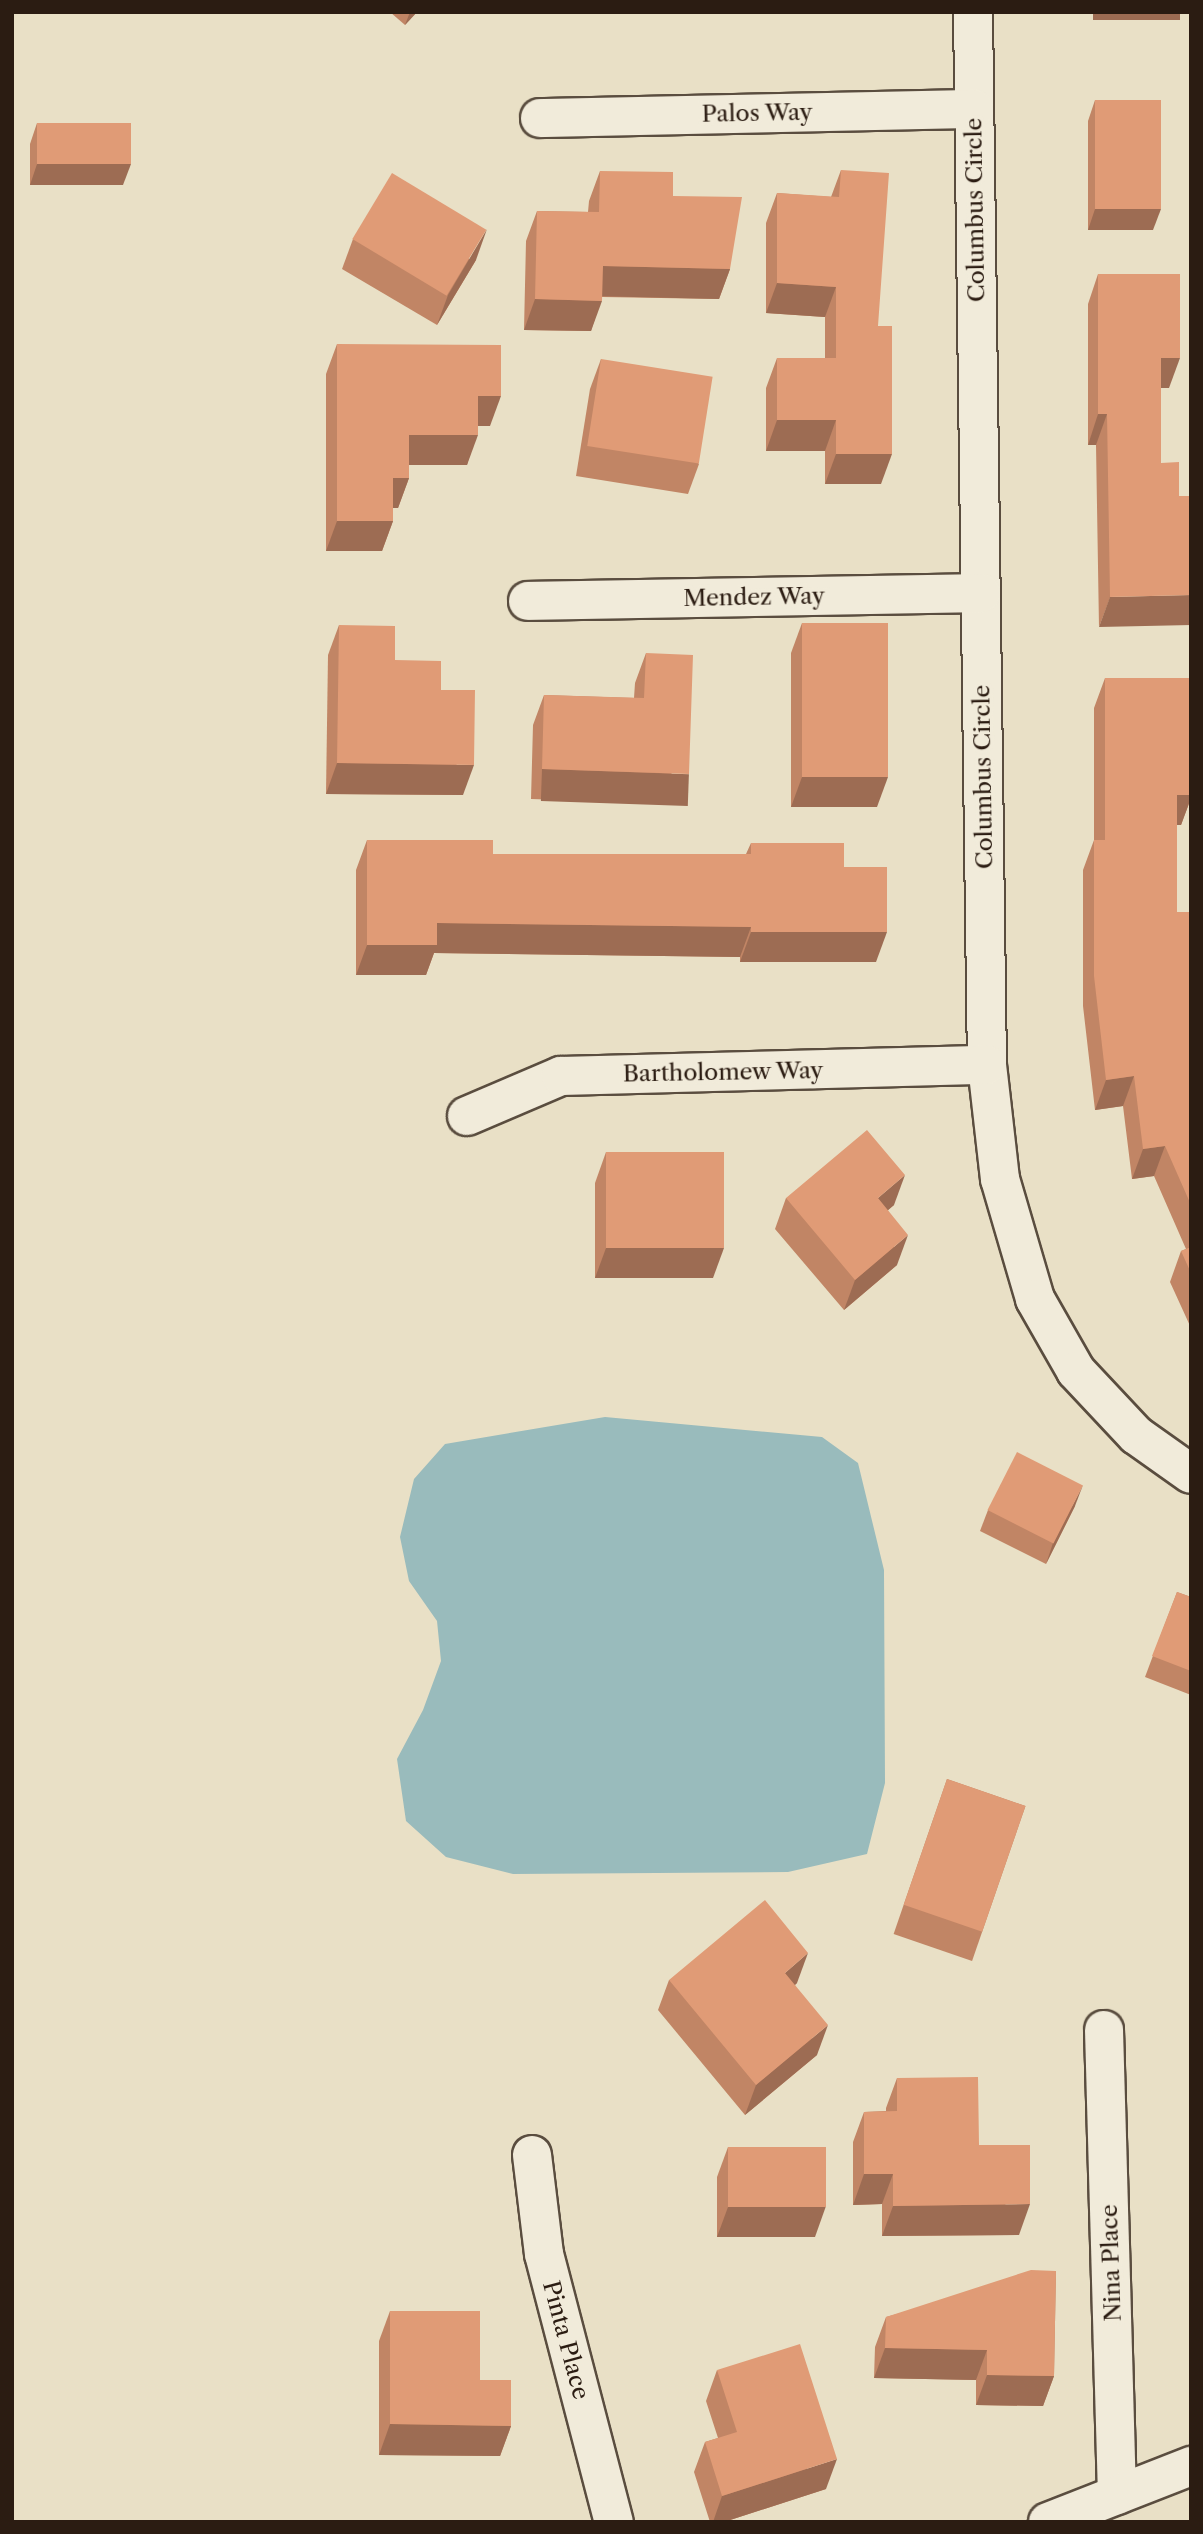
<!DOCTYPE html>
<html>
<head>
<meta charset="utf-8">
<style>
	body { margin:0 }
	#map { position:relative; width:1203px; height:2534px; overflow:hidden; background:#e9e0c6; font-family:"Libre Caslon Text",serif }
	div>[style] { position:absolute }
	.water>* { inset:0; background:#99bbbc }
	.roads { filter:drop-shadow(2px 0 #5a4d3f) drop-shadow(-2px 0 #5a4d3f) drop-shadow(0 2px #5a4d3f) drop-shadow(0 -2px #5a4d3f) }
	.street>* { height:38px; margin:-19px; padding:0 19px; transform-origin:19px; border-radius:19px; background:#f1ebda }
	.secondary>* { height:38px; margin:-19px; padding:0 19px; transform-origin:19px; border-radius:19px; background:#f1ebda }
	.wall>* { inset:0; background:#c18565; transform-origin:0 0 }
	.shaded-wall>* { inset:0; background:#9d6c53; transform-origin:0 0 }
	.building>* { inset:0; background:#e09b76; transform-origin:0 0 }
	span { translate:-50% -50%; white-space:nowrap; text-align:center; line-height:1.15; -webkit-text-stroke:7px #f1ebda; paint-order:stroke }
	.street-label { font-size:23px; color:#2b1c12 }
	.frame { position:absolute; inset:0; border:14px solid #2b1c12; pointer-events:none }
</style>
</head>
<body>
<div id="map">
	<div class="water">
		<i style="clip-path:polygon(605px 1417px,822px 1437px,858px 1463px,884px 1570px,885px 1783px,867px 1854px,788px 1872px,513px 1874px,446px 1857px,406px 1821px,397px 1759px,423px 1710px,441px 1661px,437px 1621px,409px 1581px,400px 1537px,414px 1479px,445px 1444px)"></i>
	</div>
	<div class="roads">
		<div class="street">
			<i style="left:973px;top:12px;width:1053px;rotate:89.24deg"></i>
			<i style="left:987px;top:1065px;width:115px;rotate:83.5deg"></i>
			<i style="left:1000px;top:1179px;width:125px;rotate:73.7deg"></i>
			<i style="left:1035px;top:1299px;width:83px;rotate:60.3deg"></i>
			<i style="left:1076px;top:1371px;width:88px;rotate:46.8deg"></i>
			<i style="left:1136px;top:1435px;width:67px;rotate:35.3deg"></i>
			<i style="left:540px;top:118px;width:434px;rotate:-1.2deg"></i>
			<i style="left:528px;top:601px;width:453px;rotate:-1deg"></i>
			<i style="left:467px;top:1116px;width:102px;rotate:-23.1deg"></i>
			<i style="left:561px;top:1076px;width:426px;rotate:-1.5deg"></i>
			<i style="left:1104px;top:2030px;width:465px;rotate:88.4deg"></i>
			<i style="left:532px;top:2155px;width:100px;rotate:83.1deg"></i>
			<i style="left:544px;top:2254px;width:277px;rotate:75.4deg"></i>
		</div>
		<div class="secondary">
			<i style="left:1048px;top:2522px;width:154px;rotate:-21.4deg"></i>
		</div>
	</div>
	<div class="wall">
		<i style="clip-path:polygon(390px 12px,417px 12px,405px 25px)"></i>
		<i style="clip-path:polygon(1095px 100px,1153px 230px,1088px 230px,1088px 121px)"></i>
		<i style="clip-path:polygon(37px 123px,123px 185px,30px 185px,30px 144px)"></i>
		<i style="clip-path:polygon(841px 170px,878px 326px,881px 484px,825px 484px,825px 451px,766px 451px,766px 388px,777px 358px,825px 358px,825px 317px,766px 313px,766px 223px,777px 193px,831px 197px)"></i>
		<i style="clip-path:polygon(600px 171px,673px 196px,730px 269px,719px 299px,602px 297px,591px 331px,524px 330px,526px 241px,537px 211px,588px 212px,589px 201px)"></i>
		<i style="clip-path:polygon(353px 239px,476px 260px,437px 325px,342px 269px)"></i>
		<i style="clip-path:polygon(1098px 274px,1169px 388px,1161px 388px,1161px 463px,1099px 627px,1096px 445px,1088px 445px,1088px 304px)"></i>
		<i style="clip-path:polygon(337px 344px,490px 426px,478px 426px,467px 465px,409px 465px,409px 478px,398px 508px,393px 508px,393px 521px,382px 551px,326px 551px,326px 374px)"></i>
		<i style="clip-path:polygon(601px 359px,699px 464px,688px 494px,576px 476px,590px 389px)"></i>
		<i style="clip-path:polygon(802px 623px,877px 807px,791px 807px,791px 653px)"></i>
		<i style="clip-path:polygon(339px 625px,441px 690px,463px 795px,326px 794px,328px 655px)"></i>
		<i style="clip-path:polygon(646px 653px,678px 804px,531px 799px,533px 725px,544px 695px,634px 698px,635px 683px)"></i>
		<i style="clip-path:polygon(1105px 678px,1191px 678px,1191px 798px,1181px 825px,1177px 825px,1177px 912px,1191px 912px,1191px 1328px,1170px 1282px,1181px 1251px,1186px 1249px,1154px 1176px,1132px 1179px,1123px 1106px,1095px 1110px,1083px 1006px,1083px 870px,1094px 840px,1094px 708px)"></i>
		<i style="clip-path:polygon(367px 840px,493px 854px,746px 854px,751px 843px,844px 867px,876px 962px,740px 962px,740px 957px,434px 953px,426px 975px,356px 975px,356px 870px)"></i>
		<i style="clip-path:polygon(606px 1152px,713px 1278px,595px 1278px,595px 1183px)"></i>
		<i style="clip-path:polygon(786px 1198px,894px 1205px,888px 1210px,897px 1265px,844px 1310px,775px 1229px)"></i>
		<i style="clip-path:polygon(1075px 1506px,1046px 1564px,980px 1531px,988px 1510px)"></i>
		<i style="clip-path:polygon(1177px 1592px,1191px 1597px,1191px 1695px,1145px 1677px)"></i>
		<i style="left:947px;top:1779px;width:83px;height:164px;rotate:19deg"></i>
		<i style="clip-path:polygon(669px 1980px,797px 1983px,795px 1985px,817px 2055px,745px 2115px,658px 2010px)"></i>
		<i style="clip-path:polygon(897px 2078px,979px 2145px,1019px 2235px,882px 2236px,882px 2204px,853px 2205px,853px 2142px,864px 2112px,886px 2111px,886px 2108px)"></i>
		<i style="clip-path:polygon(728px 2147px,815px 2237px,717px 2237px,717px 2177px)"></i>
		<i style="clip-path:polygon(1056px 2271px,1054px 2376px,1043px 2406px,976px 2405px,976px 2380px,874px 2378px,875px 2347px,886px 2317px)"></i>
		<i style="clip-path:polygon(390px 2311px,480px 2380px,511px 2426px,500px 2456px,379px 2455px,379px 2341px)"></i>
		<i style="clip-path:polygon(717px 2370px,826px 2489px,724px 2522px,710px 2522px,694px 2472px,705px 2442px,718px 2438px,706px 2401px)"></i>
	</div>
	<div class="shaded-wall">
		<i style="clip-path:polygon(410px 12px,417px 12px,405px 25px)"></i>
		<i style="left:874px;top:12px;width:1px;height:106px;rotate:90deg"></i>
		<i style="left:1093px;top:12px;width:87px;height:8px"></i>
		<i style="clip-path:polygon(37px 164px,131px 164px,123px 185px,30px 185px)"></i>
		<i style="clip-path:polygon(1095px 209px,1161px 209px,1153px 230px,1088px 230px)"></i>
		<i style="clip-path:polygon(487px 229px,476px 260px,437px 325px,448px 295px)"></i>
		<i style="clip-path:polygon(603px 266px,730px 269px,719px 299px,592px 296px)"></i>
		<i style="clip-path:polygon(777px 283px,836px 287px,825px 317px,766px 313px)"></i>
		<i style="clip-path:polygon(535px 299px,602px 301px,591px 331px,524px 330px)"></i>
		<i style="clip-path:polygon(1161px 358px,1180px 358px,1169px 388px,1150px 388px)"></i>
		<i style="clip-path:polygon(478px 396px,501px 396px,490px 426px,467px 426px)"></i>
		<i style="clip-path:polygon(1098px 414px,1107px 414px,1096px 445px,1088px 445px)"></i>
		<i style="clip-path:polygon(777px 420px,836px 420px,825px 451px,766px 451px)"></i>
		<i style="clip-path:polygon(409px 435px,478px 435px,467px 465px,398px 465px)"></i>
		<i style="clip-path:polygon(836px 454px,892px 454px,881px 484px,825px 484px)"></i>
		<i style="clip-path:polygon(393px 478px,409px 478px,398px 508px,382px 508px)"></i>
		<i style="clip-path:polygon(337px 521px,393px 521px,382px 551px,326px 551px)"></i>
		<i style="clip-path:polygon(1191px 595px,1191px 625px,1099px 627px,1110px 597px)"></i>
		<i style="clip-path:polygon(337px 763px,474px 765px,463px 795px,326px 794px)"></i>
		<i style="left:542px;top:769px;width:147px;height:32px;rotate:2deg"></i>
		<i style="clip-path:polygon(802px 777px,888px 777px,877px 807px,791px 807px)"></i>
		<i style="clip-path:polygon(1177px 795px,1191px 795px,1191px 798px,1181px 825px,1166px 825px)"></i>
		<i style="clip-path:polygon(437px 923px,751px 927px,740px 957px,434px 953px,426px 975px,356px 975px,367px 945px)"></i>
		<i style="clip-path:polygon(751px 932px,887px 932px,876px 962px,740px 962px)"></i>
		<i style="clip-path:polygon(1134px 1076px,1123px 1106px,1095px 1110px,1106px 1080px)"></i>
		<i style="clip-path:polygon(1165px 1146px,1154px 1176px,1132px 1179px,1143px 1149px)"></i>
		<i style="clip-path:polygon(905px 1175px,894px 1205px,867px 1228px,878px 1198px)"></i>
		<i style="clip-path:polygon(908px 1235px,897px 1265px,844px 1310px,855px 1280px)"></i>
		<i style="clip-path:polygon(606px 1248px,724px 1248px,713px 1278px,595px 1278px)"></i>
		<i style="clip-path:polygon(1083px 1485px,1075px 1506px,1046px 1564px,1053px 1543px)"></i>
		<i style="clip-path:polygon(808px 1953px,797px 1983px,774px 2003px,785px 1973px)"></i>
		<i style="clip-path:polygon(828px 2025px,817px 2055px,745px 2115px,756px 2085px)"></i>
		<i style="clip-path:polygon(864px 2174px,893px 2174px,882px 2204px,853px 2205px)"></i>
		<i style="clip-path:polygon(1030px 2204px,1019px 2235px,882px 2236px,893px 2206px)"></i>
		<i style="clip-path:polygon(826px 2206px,815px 2237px,717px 2237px,728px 2207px)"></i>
		<i style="clip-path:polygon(885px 2348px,987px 2350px,976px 2380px,874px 2378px)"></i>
		<i style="clip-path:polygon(987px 2375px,1054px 2376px,1043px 2406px,976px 2405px)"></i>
		<i style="clip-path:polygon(390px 2424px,511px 2426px,500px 2456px,379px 2455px)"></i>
		<i style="clip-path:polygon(837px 2459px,826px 2489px,724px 2522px,713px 2522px,722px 2496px)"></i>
	</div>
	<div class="building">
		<i style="left:1095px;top:100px;width:66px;height:109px"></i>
		<i style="left:37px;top:123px;width:94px;height:41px"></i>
		<i style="clip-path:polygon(841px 170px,889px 173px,878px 326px,892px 326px,892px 454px,836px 454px,836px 420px,777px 420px,777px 358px,836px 358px,836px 287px,777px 283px,777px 193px,839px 197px)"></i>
		<i style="clip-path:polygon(600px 171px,673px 172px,673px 196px,742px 197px,730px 269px,603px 266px,602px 301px,535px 299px,537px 211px,599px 212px)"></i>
		<i style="left:392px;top:173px;width:110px;height:77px;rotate:31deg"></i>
		<i style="clip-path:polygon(1098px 274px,1180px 274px,1180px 358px,1161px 358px,1161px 463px,1179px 462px,1179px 496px,1191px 496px,1191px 595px,1110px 597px,1107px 414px,1098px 414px)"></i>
		<i style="clip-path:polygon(337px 344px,501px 345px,501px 396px,478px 396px,478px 435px,409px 435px,409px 478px,393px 478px,393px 521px,337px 521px)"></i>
		<i style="left:601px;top:359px;width:113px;height:88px;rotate:9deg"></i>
		<i style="left:802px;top:623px;width:86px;height:154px"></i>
		<i style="clip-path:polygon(339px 625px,395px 626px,395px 660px,441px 661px,441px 690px,475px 690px,474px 765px,337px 763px)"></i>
		<i style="clip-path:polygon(646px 653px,693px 655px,689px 774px,542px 769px,544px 695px,644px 698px)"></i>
		<i style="clip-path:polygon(1105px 678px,1191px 678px,1191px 795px,1177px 795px,1177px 912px,1191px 912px,1191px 1205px,1165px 1146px,1143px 1149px,1134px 1076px,1106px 1080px,1094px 976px,1094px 840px,1105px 840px)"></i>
		<i style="clip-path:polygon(367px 840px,493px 840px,493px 854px,751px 854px,751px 843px,844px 843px,844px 867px,887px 867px,887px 932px,751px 932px,751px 927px,437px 923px,437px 945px,367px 945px)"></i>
		<i style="clip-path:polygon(867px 1130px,905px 1175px,878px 1198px,908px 1235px,855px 1280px,786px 1198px)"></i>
		<i style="left:606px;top:1152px;width:118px;height:96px"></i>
		<i style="clip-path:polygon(1191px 1247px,1191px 1273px,1181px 1251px)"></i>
		<i style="left:1017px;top:1452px;width:74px;height:65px;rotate:27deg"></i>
		<i style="clip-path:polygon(1177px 1592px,1191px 1597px,1191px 1671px,1152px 1656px)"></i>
		<i style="left:947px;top:1779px;width:83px;height:133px;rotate:19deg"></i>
		<i style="clip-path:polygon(765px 1900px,808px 1953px,785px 1973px,828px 2025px,756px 2085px,669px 1980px)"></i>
		<i style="clip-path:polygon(978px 2077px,979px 2145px,1030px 2145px,1030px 2204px,893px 2206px,893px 2174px,864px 2174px,864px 2112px,897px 2111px,897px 2078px)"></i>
		<i style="left:728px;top:2147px;width:98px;height:60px"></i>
		<i style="clip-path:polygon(1031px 2270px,1056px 2271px,1054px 2376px,987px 2375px,987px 2350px,885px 2348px,886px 2317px)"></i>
		<i style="clip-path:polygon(390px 2311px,480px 2311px,480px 2380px,511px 2380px,511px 2426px,390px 2424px)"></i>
		<i style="clip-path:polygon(800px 2344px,837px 2459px,722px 2496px,705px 2442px,737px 2432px,717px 2370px)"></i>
	</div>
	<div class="street-label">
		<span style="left:757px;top:113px;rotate:-1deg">Palos Way</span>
		<span style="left:975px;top:210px;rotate:-91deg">Columbus Circle</span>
		<span style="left:754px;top:597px;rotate:-1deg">Mendez Way</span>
		<span style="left:983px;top:777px;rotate:-91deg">Columbus Circle</span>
		<span style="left:723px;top:1072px;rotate:-1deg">Bartholomew Way</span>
		<span style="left:1111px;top:2263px;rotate:-92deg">Nina Place</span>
		<span style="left:566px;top:2340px;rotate:75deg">Pinta Place</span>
	</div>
	<div class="frame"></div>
</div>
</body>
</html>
